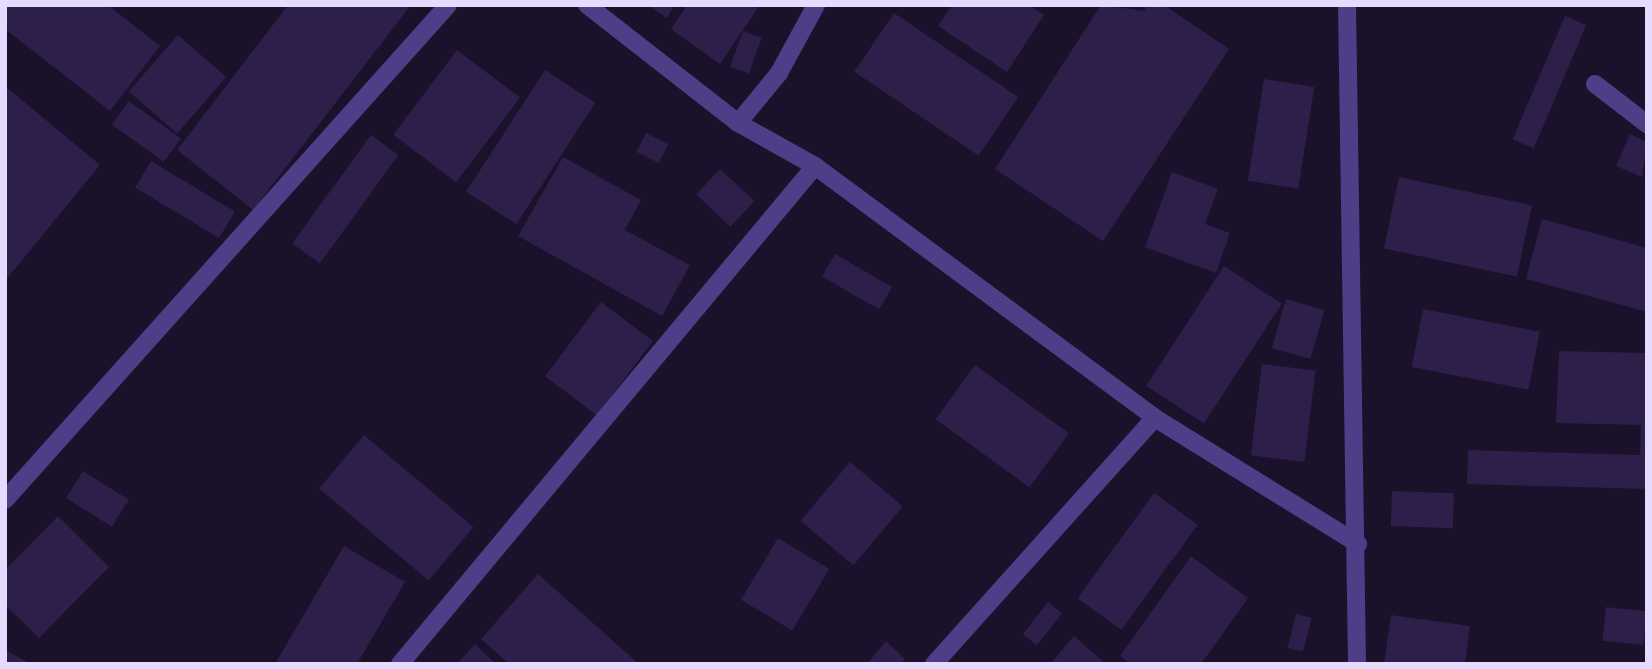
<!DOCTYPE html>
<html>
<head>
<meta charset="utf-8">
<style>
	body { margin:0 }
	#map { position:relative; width:1652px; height:669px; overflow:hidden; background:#1a112a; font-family:Ubuntu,sans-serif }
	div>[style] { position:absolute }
	.building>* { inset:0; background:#2e1e4a; transform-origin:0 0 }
	.minor>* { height:18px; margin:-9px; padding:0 9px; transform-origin:9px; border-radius:9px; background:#4d3e87 }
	span { translate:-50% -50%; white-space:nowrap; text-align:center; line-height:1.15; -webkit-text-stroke:5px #1a112a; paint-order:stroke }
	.frame { position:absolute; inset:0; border:7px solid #e5dbfe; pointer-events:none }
</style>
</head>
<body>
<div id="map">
	<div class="building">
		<i style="clip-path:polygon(5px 5px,108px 5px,160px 46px,110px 111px,5px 29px)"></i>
		<i style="clip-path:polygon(288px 5px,411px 5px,253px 210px,177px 150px)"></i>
		<i style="clip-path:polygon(647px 5px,675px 5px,667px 18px)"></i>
		<i style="clip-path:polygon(687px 5px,760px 5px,720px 64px,671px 29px)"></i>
		<i style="clip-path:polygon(952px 5px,1029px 5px,1044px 15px,1007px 72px,938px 26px)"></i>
		<i style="clip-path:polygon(1101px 5px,1145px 11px,1145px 5px,1164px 5px,1229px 49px,1103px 241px,995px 169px)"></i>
		<i style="left:894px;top:13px;width:150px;height:71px;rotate:34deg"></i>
		<i style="left:1565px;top:16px;width:23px;height:134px;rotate:23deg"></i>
		<i style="left:743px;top:31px;width:20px;height:38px;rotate:20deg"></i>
		<i style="left:178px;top:35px;width:64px;height:75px;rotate:41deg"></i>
		<i style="left:457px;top:50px;width:79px;height:106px;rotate:37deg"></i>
		<i style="left:545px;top:70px;width:60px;height:145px;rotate:33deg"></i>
		<i style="left:1264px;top:79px;width:51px;height:103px;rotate:9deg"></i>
		<i style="clip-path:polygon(5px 86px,100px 165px,5px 281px)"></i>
		<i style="left:129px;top:101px;width:64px;height:29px;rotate:36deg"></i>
		<i style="left:646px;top:133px;width:25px;height:21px;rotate:27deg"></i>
		<i style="clip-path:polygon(1630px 134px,1647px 142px,1642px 177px,1616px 166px)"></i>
		<i style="left:371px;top:135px;width:34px;height:134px;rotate:36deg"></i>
		<i style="clip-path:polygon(563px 157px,641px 200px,625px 230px,690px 265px,662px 316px,518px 236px)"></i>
		<i style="left:151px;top:161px;width:98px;height:31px;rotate:31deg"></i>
		<i style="left:720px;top:169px;width:47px;height:35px;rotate:43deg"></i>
		<i style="clip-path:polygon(1172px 172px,1218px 189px,1205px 224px,1230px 233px,1216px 273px,1145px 247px)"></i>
		<i style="left:1399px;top:177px;width:136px;height:73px;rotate:12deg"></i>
		<i style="clip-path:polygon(1542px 219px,1647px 248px,1647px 312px,1526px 279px)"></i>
		<i style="left:835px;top:254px;width:66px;height:26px;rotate:30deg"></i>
		<i style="left:1224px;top:266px;width:69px;height:143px;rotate:33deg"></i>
		<i style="left:1286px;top:299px;width:40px;height:51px;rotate:16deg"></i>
		<i style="left:601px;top:302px;width:65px;height:93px;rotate:37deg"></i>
		<i style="left:1423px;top:309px;width:119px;height:59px;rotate:11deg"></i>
		<i style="clip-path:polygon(1559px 351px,1647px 353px,1647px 489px,1467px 484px,1468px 450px,1640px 455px,1641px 425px,1556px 423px)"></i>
		<i style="left:1262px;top:364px;width:54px;height:92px;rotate:7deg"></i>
		<i style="left:975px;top:365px;width:116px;height:67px;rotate:36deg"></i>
		<i style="left:364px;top:435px;width:143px;height:70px;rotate:40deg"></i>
		<i style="left:850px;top:462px;width:69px;height:77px;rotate:40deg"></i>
		<i style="left:83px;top:471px;width:54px;height:32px;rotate:32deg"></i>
		<i style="left:1392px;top:491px;width:62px;height:35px;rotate:2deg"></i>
		<i style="left:1154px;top:493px;width:54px;height:130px;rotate:36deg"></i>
		<i style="clip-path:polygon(58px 516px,109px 567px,39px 638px,5px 605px,5px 570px)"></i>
		<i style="left:778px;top:538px;width:60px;height:72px;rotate:31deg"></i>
		<i style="clip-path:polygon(344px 546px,405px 582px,357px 664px,275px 664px)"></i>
		<i style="clip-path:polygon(1191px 556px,1248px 598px,1201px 664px,1131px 664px,1120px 656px)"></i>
		<i style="clip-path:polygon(538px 574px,639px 664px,509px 664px,481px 639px)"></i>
		<i style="left:1048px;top:602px;width:18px;height:41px;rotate:38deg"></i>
		<i style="left:1606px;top:607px;width:41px;height:34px;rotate:6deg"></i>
		<i style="left:1296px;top:614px;width:16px;height:35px;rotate:14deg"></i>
		<i style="clip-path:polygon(1391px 615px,1470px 626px,1465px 664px,1384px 664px)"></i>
		<i style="clip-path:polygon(1074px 636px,1106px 664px,1050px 664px)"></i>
		<i style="clip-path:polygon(886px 641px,905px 659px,901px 664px,867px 664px)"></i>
		<i style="clip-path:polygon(475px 644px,496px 664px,457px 664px)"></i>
		<i style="clip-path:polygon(5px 650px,26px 661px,25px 664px,5px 664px)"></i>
	</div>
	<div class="minor">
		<i style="left:587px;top:5px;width:192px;rotate:38deg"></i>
		<i style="left:738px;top:123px;width:88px;rotate:29.2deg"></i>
		<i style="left:815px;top:166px;width:423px;rotate:36.5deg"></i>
		<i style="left:1155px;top:418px;width:239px;rotate:31.8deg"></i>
		<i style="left:1347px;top:5px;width:659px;rotate:89.13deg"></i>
		<i style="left:1595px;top:84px;width:66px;rotate:37.6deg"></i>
		<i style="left:738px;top:123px;width:65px;rotate:-50.6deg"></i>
		<i style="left:779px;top:73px;width:77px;rotate:-61.4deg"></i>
		<i style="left:5px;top:500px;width:664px;rotate:-48.17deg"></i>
		<i style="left:400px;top:664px;width:648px;rotate:-50.19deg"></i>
		<i style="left:934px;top:664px;width:331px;rotate:-48.1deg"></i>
	</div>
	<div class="frame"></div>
</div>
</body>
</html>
